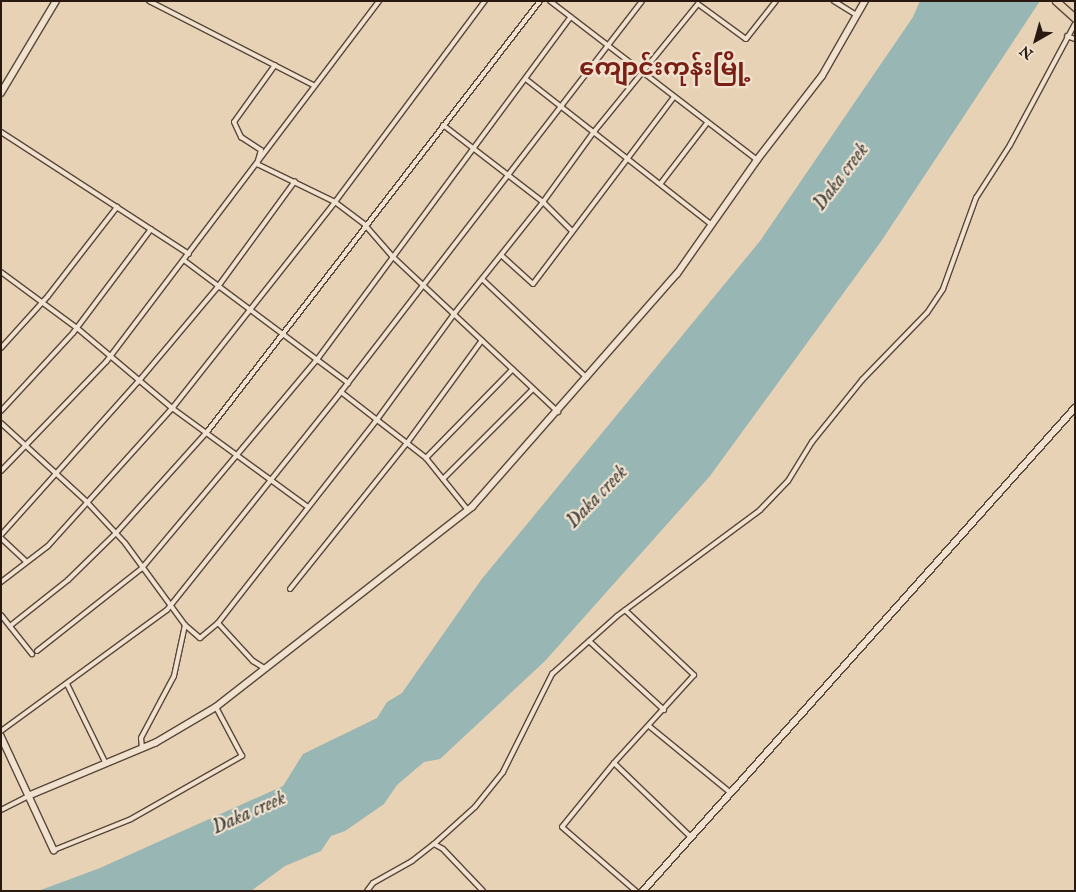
<!DOCTYPE html>
<html>
<head>
<meta charset="utf-8">
<style>
	body { margin:0 }
	#map { position:relative; width:1076px; height:892px; overflow:hidden; background:#e8d2b5; font-family:"IM FELL English","Noto Sans Myanmar",serif }
	div>[style] { position:absolute }
	.water>* { inset:0; background:#98b6b4 }
	.roads { filter:drop-shadow(1px 0 #59473a) drop-shadow(-1px 0 #59473a) drop-shadow(0 1px #59473a) drop-shadow(0 -1px #59473a) }
	.street>* { height:4px; margin:-2px; padding:0 2px; transform-origin:2px; border-radius:2px; background:#f0e2cf }
	.secondary>* { height:5.5px; margin:-2.75px; padding:0 2.75px; transform-origin:2.75px; border-radius:2.75px; background:#f0e2cf }
	.highway>* { height:7px; margin:-3.5px; padding:0 3.5px; transform-origin:3.5px; border-radius:3.5px; background:#e8d2b5 }
	span { translate:-50% -50%; white-space:nowrap; text-align:center; line-height:1.15; -webkit-text-stroke:4.5px #f0e2cf; paint-order:stroke }
	.water-label { font-size:20px; color:#4a4842; font-style:italic }
	.district-label { font-size:24px; color:#7a1f14; font-weight:700 }
	.frame { position:absolute; inset:0; border:2px solid #291911; pointer-events:none }
	.north { position:absolute; left:1011px; top:15px; width:50px; height:50px; -webkit-text-stroke:4px #f0e2cf; paint-order:stroke; rotate:218deg; font-size:14px; font-weight:700; line-height:20px; text-align:center; color:#291911 }
	.north::after { content:''; display:block; margin:auto; width:18px; height:22px; background:#291911; clip-path:polygon(50% 0,100% 100%,50% 72%,0 100%) }
</style>
</head>
<body>
<div id="map">
	<div class="water">
		<i style="clip-path:polygon(920px 1px,1040px 1px,880px 243px,710px 476px,545px 661px,440px 759px,424px 762px,397px 785px,384px 804px,345px 831px,331px 836px,321px 851px,285px 866px,251px 891px,38px 891px,100px 868px,283px 786px,303px 754px,377px 718px,387px 702px,402px 693px,481px 580px,760px 241px,913px 17px)"></i>
	</div>
	<div class="roads">
		<div class="street">
			<i style="left:149px;top:1px;width:186px;rotate:27.1deg"></i>
			<i style="left:550px;top:1px;width:261px;rotate:37.5deg"></i>
			<i style="left:834px;top:1px;width:26px;rotate:32deg"></i>
			<i style="left:1067px;top:36px;width:9px;rotate:21deg"></i>
			<i style="left:275px;top:65px;width:70px;rotate:125.7deg"></i>
			<i style="left:234px;top:122px;width:17px;rotate:65deg"></i>
			<i style="left:241px;top:137px;width:24px;rotate:33deg"></i>
			<i style="left:261px;top:150px;width:15px;rotate:106deg"></i>
			<i style="left:257px;top:164px;width:87px;rotate:26deg"></i>
			<i style="left:335px;top:202px;width:38px;rotate:37deg"></i>
			<i style="left:365px;top:225px;width:41px;rotate:48.9deg"></i>
			<i style="left:392px;top:256px;width:228px;rotate:43.2deg"></i>
			<i style="left:527px;top:80px;width:235px;rotate:38.1deg"></i>
			<i style="left:443px;top:125px;width:126px;rotate:37.6deg"></i>
			<i style="left:543px;top:202px;width:41px;rotate:45deg"></i>
			<i style="left:1px;top:132px;width:224px;rotate:33deg"></i>
			<i style="left:661px;top:183px;width:76px;rotate:-52.5deg"></i>
			<i style="left:501px;top:255px;width:43px;rotate:42.2deg"></i>
			<i style="left:533px;top:284px;width:234px;rotate:-53deg"></i>
			<i style="left:185px;top:261px;width:204px;rotate:36.8deg"></i>
			<i style="left:1px;top:272px;width:94px;rotate:36.4deg"></i>
			<i style="left:77px;top:328px;width:124px;rotate:40.1deg"></i>
			<i style="left:172px;top:408px;width:168px;rotate:36.1deg"></i>
			<i style="left:482px;top:279px;width:144px;rotate:43.3deg"></i>
			<i style="left:1px;top:348px;width:70px;rotate:-47.9deg"></i>
			<i style="left:48px;top:296px;width:113px;rotate:-52.2deg"></i>
			<i style="left:341px;top:392px;width:108px;rotate:37.8deg"></i>
			<i style="left:426px;top:458px;width:67px;rotate:51.1deg"></i>
			<i style="left:1px;top:411px;width:106px;rotate:-47.3deg"></i>
			<i style="left:73px;top:333px;width:130px;rotate:-53.1deg"></i>
			<i style="left:1px;top:423px;width:115px;rotate:42.5deg"></i>
			<i style="left:86px;top:501px;width:57px;rotate:47.1deg"></i>
			<i style="left:125px;top:543px;width:102px;rotate:53.8deg"></i>
			<i style="left:185px;top:625px;width:52px;rotate:102.2deg"></i>
			<i style="left:174px;top:676px;width:70px;rotate:118deg"></i>
			<i style="left:141px;top:738px;width:10px;rotate:84deg"></i>
			<i style="left:426px;top:458px;width:124px;rotate:-45.7deg"></i>
			<i style="left:1px;top:471px;width:151px;rotate:-46.1deg"></i>
			<i style="left:106px;top:362px;width:453px;rotate:-52.9deg"></i>
			<i style="left:443px;top:479px;width:127px;rotate:-45deg"></i>
			<i style="left:1px;top:535px;width:205px;rotate:-48.2deg"></i>
			<i style="left:138px;top:382px;width:123px;rotate:-50deg"></i>
			<i style="left:217px;top:288px;width:132px;rotate:-53.9deg"></i>
			<i style="left:1px;top:538px;width:34px;rotate:43deg"></i>
			<i style="left:1px;top:582px;width:59px;rotate:-37.5deg"></i>
			<i style="left:48px;top:546px;width:188px;rotate:-48deg"></i>
			<i style="left:174px;top:406px;width:260px;rotate:-51.7deg"></i>
			<i style="left:335px;top:202px;width:251px;rotate:-53.3deg"></i>
			<i style="left:290px;top:589px;width:187px;rotate:-51.3deg"></i>
			<i style="left:407px;top:443px;width:127px;rotate:-53.9deg"></i>
			<i style="left:625px;top:610px;width:95px;rotate:43.3deg"></i>
			<i style="left:694px;top:675px;width:119px;rotate:132.3deg"></i>
			<i style="left:614px;top:763px;width:82px;rotate:129.1deg"></i>
			<i style="left:562px;top:827px;width:98px;rotate:40.9deg"></i>
			<i style="left:1px;top:615px;width:50px;rotate:51.5deg"></i>
			<i style="left:218px;top:623px;width:52px;rotate:47.4deg"></i>
			<i style="left:253px;top:661px;width:15px;rotate:32deg"></i>
			<i style="left:185px;top:625px;width:20px;rotate:41deg"></i>
			<i style="left:200px;top:638px;width:23px;rotate:-40deg"></i>
			<i style="left:218px;top:623px;width:256px;rotate:-52deg"></i>
			<i style="left:376px;top:421px;width:132px;rotate:-53.9deg"></i>
			<i style="left:454px;top:314px;width:143px;rotate:-51.5deg"></i>
			<i style="left:543px;top:202px;width:85px;rotate:-54.1deg"></i>
			<i style="left:593px;top:133px;width:166px;rotate:-50.9deg"></i>
			<i style="left:698px;top:4px;width:59px;rotate:36.1deg"></i>
			<i style="left:746px;top:39px;width:48px;rotate:-51.7deg"></i>
			<i style="left:10px;top:626px;width:74px;rotate:-38.4deg"></i>
			<i style="left:68px;top:580px;width:67px;rotate:-44.4deg"></i>
			<i style="left:116px;top:533px;width:136px;rotate:-48deg"></i>
			<i style="left:207px;top:432px;width:545px;rotate:-52.31deg"></i>
			<i style="left:589px;top:641px;width:102px;rotate:42.6deg"></i>
			<i style="left:37px;top:651px;width:134px;rotate:-38.3deg"></i>
			<i style="left:142px;top:568px;width:270px;rotate:-50deg"></i>
			<i style="left:316px;top:361px;width:428px;rotate:-53.5deg"></i>
			<i style="left:67px;top:684px;width:87px;rotate:64deg"></i>
			<i style="left:649px;top:726px;width:106px;rotate:39.3deg"></i>
			<i style="left:1px;top:731px;width:205px;rotate:-36.1deg"></i>
			<i style="left:167px;top:610px;width:279px;rotate:-51.4deg"></i>
			<i style="left:341px;top:392px;width:493px;rotate:-52.4deg"></i>
			<i style="left:614px;top:763px;width:107px;rotate:43.9deg"></i>
			<i style="left:1px;top:810px;width:30px;rotate:-27deg"></i>
			<i style="left:434px;top:844px;width:55px;rotate:-42.1deg"></i>
			<i style="left:475px;top:807px;width:45px;rotate:-51.3deg"></i>
			<i style="left:503px;top:772px;width:110px;rotate:-63.4deg"></i>
			<i style="left:552px;top:674px;width:87px;rotate:-41.7deg"></i>
			<i style="left:617px;top:616px;width:178px;rotate:-36.5deg"></i>
			<i style="left:760px;top:510px;width:40px;rotate:-46deg"></i>
			<i style="left:788px;top:481px;width:46px;rotate:-58.4deg"></i>
			<i style="left:812px;top:442px;width:80px;rotate:-51.1deg"></i>
			<i style="left:862px;top:380px;width:93px;rotate:-45.9deg"></i>
			<i style="left:927px;top:313px;width:29px;rotate:-56deg"></i>
			<i style="left:943px;top:289px;width:97px;rotate:-70.1deg"></i>
			<i style="left:976px;top:198px;width:63px;rotate:-57.3deg"></i>
			<i style="left:1010px;top:145px;width:137px;rotate:-61.8deg"></i>
			<i style="left:54px;top:850px;width:83px;rotate:-21.9deg"></i>
			<i style="left:131px;top:819px;width:128px;rotate:-29.6deg"></i>
			<i style="left:242px;top:756px;width:55px;rotate:-118deg"></i>
			<i style="left:367px;top:891px;width:10px;rotate:-53deg"></i>
			<i style="left:373px;top:883px;width:45px;rotate:-29.4deg"></i>
			<i style="left:412px;top:861px;width:28px;rotate:-38deg"></i>
			<i style="left:434px;top:844px;width:10px;rotate:29deg"></i>
			<i style="left:443px;top:849px;width:58px;rotate:46.4deg"></i>
		</div>
		<div class="secondary">
			<i style="left:1px;top:93px;width:107px;rotate:-59.1deg"></i>
			<i style="left:1px;top:736px;width:126px;rotate:65.1deg"></i>
			<i style="left:28px;top:796px;width:138px;rotate:-22.7deg"></i>
			<i style="left:155px;top:743px;width:71px;rotate:-30.5deg"></i>
			<i style="left:216px;top:707px;width:325px;rotate:-38deg"></i>
			<i style="left:472px;top:507px;width:310px;rotate:-48.7deg"></i>
			<i style="left:677px;top:274px;width:139px;rotate:-54.9deg"></i>
			<i style="left:757px;top:160px;width:106px;rotate:-52.3deg"></i>
			<i style="left:822px;top:76px;width:86px;rotate:-60.2deg"></i>
			<i style="left:643px;top:891px;width:648px;rotate:-48.19deg"></i>
		</div>
		<div class="highway">
			<i style="left:1056px;top:1px;width:25px;rotate:42deg"></i>
		</div>
	</div>
	<div class="water-label">
		<span style="left:841px;top:177px;rotate:-53deg">Daka creek</span>
		<span style="left:597px;top:497px;rotate:-46deg">Daka creek</span>
		<span style="left:249px;top:813px;rotate:-24deg">Daka creek</span>
	</div>
	<div class="district-label">
		<span style="left:665px;top:69px">ကျောင်းကုန်းမြို့</span>
	</div>
	<div class="frame"></div>
	<div class="north">N</div>
</div>
</body>
</html>
